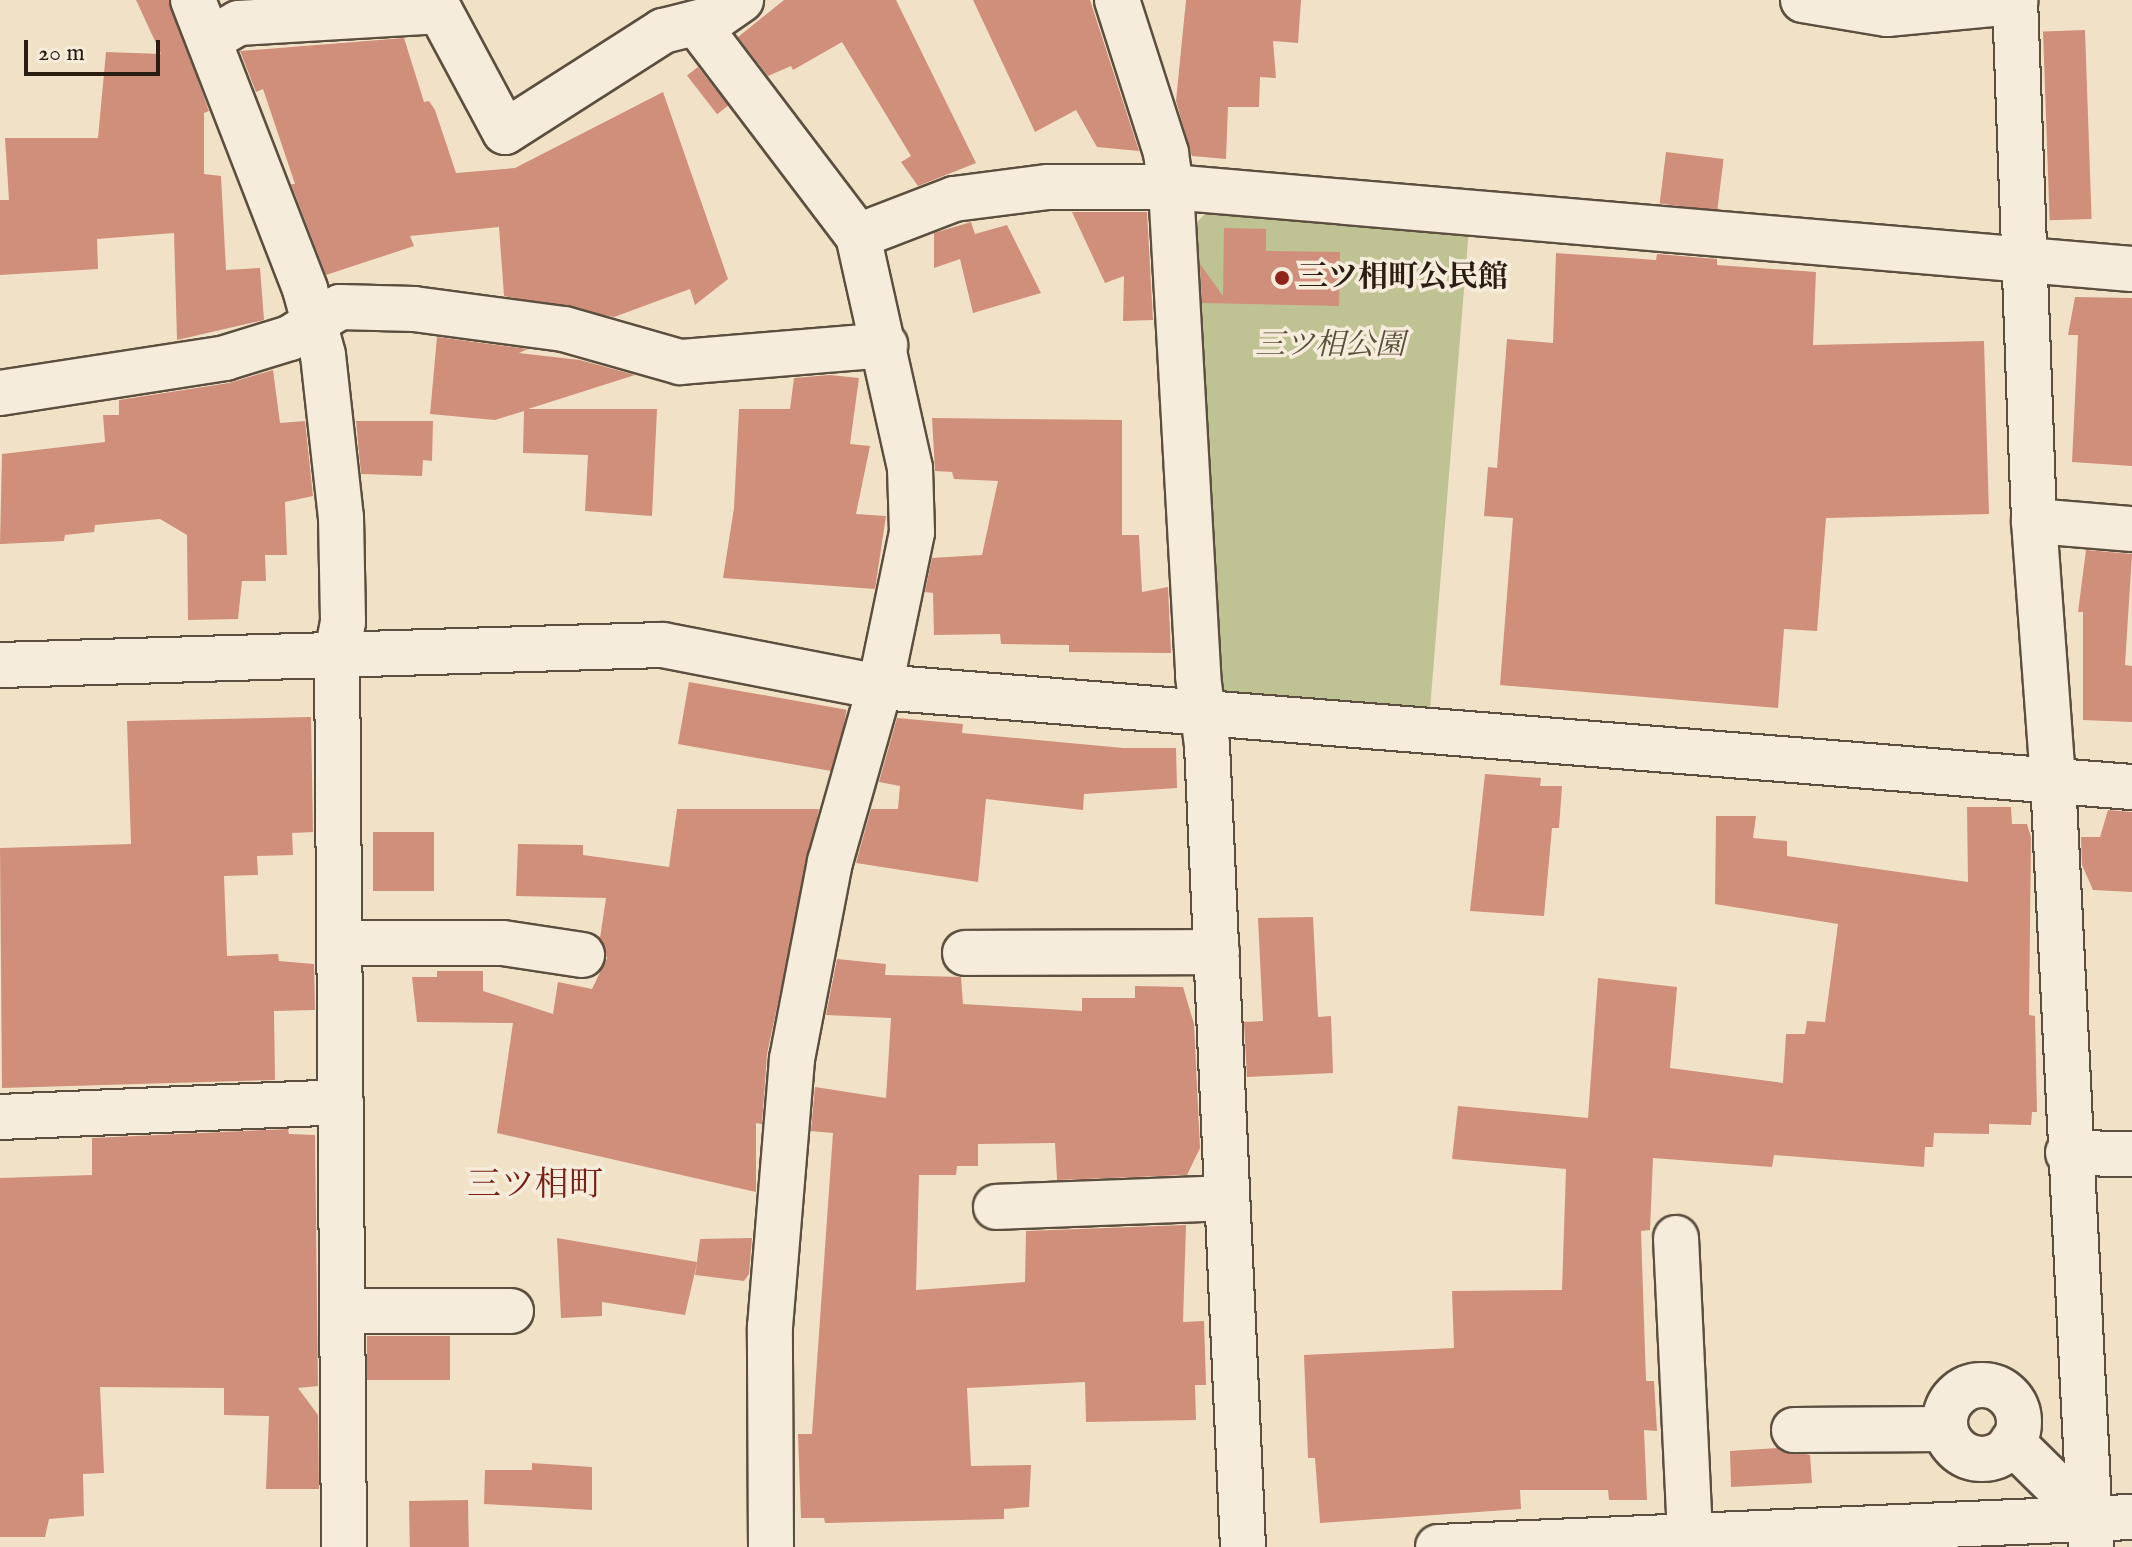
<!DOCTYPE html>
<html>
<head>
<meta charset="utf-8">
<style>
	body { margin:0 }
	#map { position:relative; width:2132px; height:1547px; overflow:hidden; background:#f1e2c7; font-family:"IM FELL English","Noto Serif JP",serif }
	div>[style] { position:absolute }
	.green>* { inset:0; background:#bfc292 }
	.building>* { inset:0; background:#d08f7a; transform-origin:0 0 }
	.roads { filter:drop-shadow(2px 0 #5c4f3f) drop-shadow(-2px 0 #5c4f3f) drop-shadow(0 2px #5c4f3f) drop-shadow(0 -2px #5c4f3f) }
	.minor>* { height:44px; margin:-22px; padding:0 22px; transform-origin:22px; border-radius:22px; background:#f6ecdb }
	.minor>.ring { margin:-22px; padding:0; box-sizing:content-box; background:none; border:44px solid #f6ecdb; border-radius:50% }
	.dots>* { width:22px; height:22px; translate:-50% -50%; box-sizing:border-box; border:4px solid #f6ecdb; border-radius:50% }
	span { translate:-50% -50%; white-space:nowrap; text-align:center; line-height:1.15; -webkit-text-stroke:7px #f6ecdb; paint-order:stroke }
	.poi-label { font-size:30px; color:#2a1e12; font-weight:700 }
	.left { translate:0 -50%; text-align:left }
	.park-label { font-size:30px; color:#574f38; font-style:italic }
	.quarter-label { font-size:34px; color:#7a1f14 }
	.scale { position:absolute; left:24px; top:40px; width:136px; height:36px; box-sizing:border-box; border:4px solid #2a1e12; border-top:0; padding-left:10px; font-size:24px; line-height:28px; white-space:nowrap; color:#2a1e12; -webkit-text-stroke:6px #f6ecdb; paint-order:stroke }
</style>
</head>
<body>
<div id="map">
	<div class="green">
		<i style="clip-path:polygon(1211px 208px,1469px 228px,1430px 709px,1216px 695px,1197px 222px)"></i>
	</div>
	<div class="building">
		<i style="clip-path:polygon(136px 0,169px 0,209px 111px,204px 113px,204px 174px,221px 176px,226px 270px,260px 268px,264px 320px,177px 340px,174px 233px,97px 239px,98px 269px,0 275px,0 200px,9px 200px,5px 138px,98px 138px,106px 52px,161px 54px)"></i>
		<i style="clip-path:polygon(784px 0,896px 0,976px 163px,918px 186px,901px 162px,911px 156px,842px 42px,793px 70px,791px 66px,768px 76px,738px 37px)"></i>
		<i style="clip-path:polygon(973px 0,1090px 0,1139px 151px,1097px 147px,1076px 110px,1035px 132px)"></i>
		<i style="clip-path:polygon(1186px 0,1301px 0,1298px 43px,1273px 41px,1276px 78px,1260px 77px,1259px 107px,1228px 107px,1226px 159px,1192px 156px,1176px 101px)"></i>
		<i style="left:2085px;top:30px;width:189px;height:42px;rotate:88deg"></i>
		<i style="clip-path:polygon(404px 38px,424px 102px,429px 101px,435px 110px,456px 173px,515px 168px,663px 92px,728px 279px,695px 305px,690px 289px,614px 317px,504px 296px,499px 227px,410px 236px,414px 246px,326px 275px,291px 184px,295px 184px,263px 89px,256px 92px,240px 51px)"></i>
		<i style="left:698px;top:67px;width:49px;height:14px;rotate:52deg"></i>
		<i style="left:1666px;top:152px;width:58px;height:52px;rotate:7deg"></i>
		<i style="clip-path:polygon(1072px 212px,1147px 212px,1153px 320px,1123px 321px,1124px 276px,1105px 283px)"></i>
		<i style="clip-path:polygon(971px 222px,975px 234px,1007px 225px,1041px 293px,973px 313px,960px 259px,934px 268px,934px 233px)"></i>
		<i style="clip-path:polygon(1224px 228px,1266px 229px,1266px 251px,1340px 252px,1339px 306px,1202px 303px,1200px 264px,1223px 296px)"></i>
		<i style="clip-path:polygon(1556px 253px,1656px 260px,1657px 254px,1717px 259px,1717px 265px,1816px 272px,1813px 345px,1984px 341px,1989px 514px,1826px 518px,1817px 631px,1784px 629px,1778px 708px,1500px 685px,1513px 518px,1484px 516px,1488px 467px,1497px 468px,1507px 339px,1553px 343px)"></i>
		<i style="clip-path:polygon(2075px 297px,2132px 298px,2132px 466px,2072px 462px,2078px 335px,2068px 335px)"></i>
		<i style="clip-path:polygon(437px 337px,528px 349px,519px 353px,580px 360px,635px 375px,528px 409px,657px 409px,652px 516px,585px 511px,588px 455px,523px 453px,524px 411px,495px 420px,430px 414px)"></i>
		<i style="clip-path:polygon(273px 370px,280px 423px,305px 421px,313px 496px,285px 502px,287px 555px,265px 555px,266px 581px,242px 581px,238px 619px,188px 620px,187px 535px,160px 519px,95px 525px,94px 532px,65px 535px,64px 541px,0 544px,2px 454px,105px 442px,103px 415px,119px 415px,119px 400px,229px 383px)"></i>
		<i style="clip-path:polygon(830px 375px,859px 378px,850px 444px,870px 446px,856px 514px,886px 516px,875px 589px,723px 578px,734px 508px,739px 409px,790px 409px,794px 378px)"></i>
		<i style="clip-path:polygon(932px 418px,1122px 420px,1122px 535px,1139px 535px,1142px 592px,1168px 587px,1171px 653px,1069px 652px,1069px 645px,1001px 644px,1000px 634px,934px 635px,933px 593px,925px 592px,932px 558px,982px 555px,998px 481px,954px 479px,952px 472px,935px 471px)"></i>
		<i style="clip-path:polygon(356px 421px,433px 421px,432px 461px,423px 460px,422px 476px,361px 474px)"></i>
		<i style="clip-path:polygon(2086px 550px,2132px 554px,2125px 665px,2132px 666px,2132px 722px,2083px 720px,2083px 612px,2078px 612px)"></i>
		<i style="left:689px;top:682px;width:160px;height:63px;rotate:10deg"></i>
		<i style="clip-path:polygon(311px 717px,313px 832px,292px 833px,293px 855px,257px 856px,258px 875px,224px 876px,227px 956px,278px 954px,279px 961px,314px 964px,315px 1010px,274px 1011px,275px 1080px,2px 1088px,0 848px,131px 844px,127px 721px)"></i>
		<i style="clip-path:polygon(897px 718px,963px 724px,962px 733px,1123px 748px,1176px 748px,1177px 788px,1084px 794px,1083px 810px,986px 799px,978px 882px,856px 863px,871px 809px,898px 809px,900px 786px,879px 782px)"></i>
		<i style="clip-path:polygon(1485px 774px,1541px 778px,1540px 786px,1562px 786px,1559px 828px,1552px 828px,1544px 916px,1470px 911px)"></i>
		<i style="clip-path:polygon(1967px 807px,2011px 807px,2012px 824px,2027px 824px,2031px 837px,2029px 1015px,2035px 1016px,2037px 1112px,2032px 1112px,2031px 1125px,1989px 1124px,1989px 1134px,1934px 1133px,1933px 1147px,1925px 1147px,1924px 1167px,1774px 1155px,1772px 1167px,1653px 1158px,1650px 1230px,1641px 1231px,1646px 1381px,1654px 1381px,1657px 1431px,1644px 1430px,1647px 1500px,1609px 1500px,1608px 1490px,1520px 1490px,1521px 1509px,1320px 1523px,1315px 1458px,1308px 1458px,1304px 1355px,1454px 1348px,1452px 1291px,1562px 1290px,1566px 1169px,1452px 1159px,1458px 1106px,1588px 1118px,1598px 978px,1677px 987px,1670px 1068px,1783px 1083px,1786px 1034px,1805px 1034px,1807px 1021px,1825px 1022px,1838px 924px,1715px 904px,1716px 816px,1756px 816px,1753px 838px,1787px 841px,1787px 856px,1968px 882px)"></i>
		<i style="clip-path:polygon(677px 809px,819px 809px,767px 1054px,762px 1124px,756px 1123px,756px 1192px,497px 1133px,513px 1023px,417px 1022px,412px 977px,437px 977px,437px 971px,483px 971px,483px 991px,553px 1014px,558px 982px,592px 989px,607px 958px,600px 938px,606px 898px,516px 896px,518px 844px,583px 845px,583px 855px,669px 867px)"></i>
		<i style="clip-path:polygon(2108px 810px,2132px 812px,2132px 892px,2093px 890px,2082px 865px,2081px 837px,2100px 837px)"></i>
		<i style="left:373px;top:832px;width:61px;height:59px"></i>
		<i style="clip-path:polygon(1313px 917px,1318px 1017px,1331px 1016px,1333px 1073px,1247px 1077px,1244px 1022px,1263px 1021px,1258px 918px)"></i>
		<i style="clip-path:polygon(837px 959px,886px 964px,885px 975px,961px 977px,963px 1004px,1082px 1011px,1082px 998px,1135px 998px,1135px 986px,1183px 987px,1194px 1024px,1200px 1148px,1187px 1175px,1057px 1180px,1055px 1143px,978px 1144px,978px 1166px,957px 1166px,956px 1175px,919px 1175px,916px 1290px,1025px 1282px,1026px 1231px,1186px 1225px,1183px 1322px,1204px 1321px,1206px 1385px,1195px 1385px,1196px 1420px,1086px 1422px,1085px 1382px,967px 1388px,971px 1466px,1031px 1465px,1029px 1507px,1004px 1509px,1004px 1519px,825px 1523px,824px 1518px,801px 1518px,798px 1434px,812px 1434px,833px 1133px,811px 1131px,815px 1087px,886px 1098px,891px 1018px,826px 1015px)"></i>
		<i style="clip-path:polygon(288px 1129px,289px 1134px,315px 1135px,318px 1386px,298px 1388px,318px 1415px,319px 1489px,266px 1489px,269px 1416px,224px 1415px,224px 1388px,100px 1387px,104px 1473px,83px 1474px,84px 1516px,49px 1519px,45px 1537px,0 1537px,0 1178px,92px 1175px,92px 1138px)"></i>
		<i style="clip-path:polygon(557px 1238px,697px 1262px,700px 1239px,752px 1238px,749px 1274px,744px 1281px,695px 1275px,697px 1263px,685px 1315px,602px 1302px,602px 1316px,561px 1318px)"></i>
		<i style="left:367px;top:1336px;width:83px;height:44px"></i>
		<i style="clip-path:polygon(1778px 1448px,1810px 1455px,1812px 1483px,1731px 1487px,1730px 1451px)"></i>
		<i style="clip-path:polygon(532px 1463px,592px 1467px,592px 1510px,484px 1504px,485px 1470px,532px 1470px)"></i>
		<i style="left:468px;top:1500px;width:47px;height:59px;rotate:89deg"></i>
	</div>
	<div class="roads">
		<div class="minor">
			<i style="left:193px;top:0;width:310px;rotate:68.8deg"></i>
			<i style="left:305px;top:289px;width:68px;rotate:74.7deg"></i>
			<i style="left:323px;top:355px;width:163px;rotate:83.7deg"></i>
			<i style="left:341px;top:517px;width:105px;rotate:88.9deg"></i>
			<i style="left:343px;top:622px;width:32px;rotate:101deg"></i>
			<i style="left:337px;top:653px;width:894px;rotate:89.55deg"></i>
			<i style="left:1117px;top:0;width:161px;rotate:72.2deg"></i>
			<i style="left:1166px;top:153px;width:34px;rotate:82deg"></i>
			<i style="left:1171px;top:187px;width:490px;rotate:86.8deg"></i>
			<i style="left:1198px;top:676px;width:70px;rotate:82.6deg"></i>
			<i style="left:1207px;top:745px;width:803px;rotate:87.43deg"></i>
			<i style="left:1803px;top:0;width:85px;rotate:9.5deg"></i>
			<i style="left:1887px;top:14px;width:129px;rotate:-5.4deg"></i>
			<i style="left:2015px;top:0;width:521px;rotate:87.91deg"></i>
			<i style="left:2034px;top:521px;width:259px;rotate:85.8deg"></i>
			<i style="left:2053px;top:779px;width:769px;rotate:87.17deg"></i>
			<i style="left:697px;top:24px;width:266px;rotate:52.8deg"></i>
			<i style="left:209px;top:40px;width:34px;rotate:-30deg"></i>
			<i style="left:239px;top:23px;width:201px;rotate:-3.4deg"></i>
			<i style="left:440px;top:11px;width:137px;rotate:61.8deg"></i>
			<i style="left:505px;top:132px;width:188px;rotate:-32.6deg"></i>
			<i style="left:663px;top:31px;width:54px;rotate:-14deg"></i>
			<i style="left:715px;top:18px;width:32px;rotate:-35deg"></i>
			<i style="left:0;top:393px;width:228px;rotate:-8.8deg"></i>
			<i style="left:225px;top:358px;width:68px;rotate:-17.1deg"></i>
			<i style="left:290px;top:338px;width:59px;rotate:-31.8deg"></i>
			<i style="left:340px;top:307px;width:74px;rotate:1.5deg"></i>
			<i style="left:414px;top:309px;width:151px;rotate:7.6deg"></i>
			<i style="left:564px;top:329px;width:121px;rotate:15.9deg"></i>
			<i style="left:680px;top:362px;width:206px;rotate:-4.7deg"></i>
			<i style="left:2034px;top:521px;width:98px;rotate:4.7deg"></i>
			<i style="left:0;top:665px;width:663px;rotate:-1.73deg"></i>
			<i style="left:663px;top:645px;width:221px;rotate:11deg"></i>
			<i style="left:880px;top:687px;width:1256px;rotate:4.57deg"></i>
			<i style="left:340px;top:943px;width:163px"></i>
			<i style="left:503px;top:943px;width:80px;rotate:8.6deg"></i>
			<i style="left:965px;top:953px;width:252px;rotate:-0.2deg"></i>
			<i style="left:0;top:1117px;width:341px;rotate:-2.5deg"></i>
			<i style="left:2068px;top:1153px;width:64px;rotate:0.9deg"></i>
			<i style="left:996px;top:1207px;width:231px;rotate:-2.2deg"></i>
			<i style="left:1676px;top:1238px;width:298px;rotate:87.3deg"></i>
			<i style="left:343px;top:1311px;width:168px"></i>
			<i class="ring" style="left:1945px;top:1385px;width:30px;height:30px"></i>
			<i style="left:1794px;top:1430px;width:151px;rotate:-0.4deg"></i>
			<i style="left:2012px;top:1442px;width:110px;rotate:44.6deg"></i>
			<i style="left:771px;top:1547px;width:220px;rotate:-90.3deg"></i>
			<i style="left:770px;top:1327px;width:269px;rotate:-85.3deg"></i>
			<i style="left:792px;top:1059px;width:201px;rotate:-79.1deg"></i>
			<i style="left:830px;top:862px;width:182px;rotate:-74.1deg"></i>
			<i style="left:880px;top:687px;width:158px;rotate:-78.3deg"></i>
			<i style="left:912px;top:532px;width:64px;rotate:-91.8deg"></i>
			<i style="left:910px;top:468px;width:238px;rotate:-102.6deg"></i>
			<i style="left:858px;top:236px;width:103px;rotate:-21.1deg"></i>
			<i style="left:954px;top:199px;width:95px;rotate:-7.3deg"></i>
			<i style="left:1048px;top:187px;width:123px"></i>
			<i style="left:1171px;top:187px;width:964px;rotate:4.88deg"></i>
			<i style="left:1438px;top:1547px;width:695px;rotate:-2.48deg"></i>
		</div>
	</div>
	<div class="dots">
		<i style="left:1282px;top:278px;background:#8f2418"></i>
	</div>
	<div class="poi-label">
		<span class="left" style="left:1298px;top:278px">三ツ相町公民館</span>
	</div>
	<div class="park-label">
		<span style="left:1330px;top:346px">三ツ相公園</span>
	</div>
	<div class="quarter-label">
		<span style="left:535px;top:1186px">三ツ相町</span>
	</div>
	<div class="scale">20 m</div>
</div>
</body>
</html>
